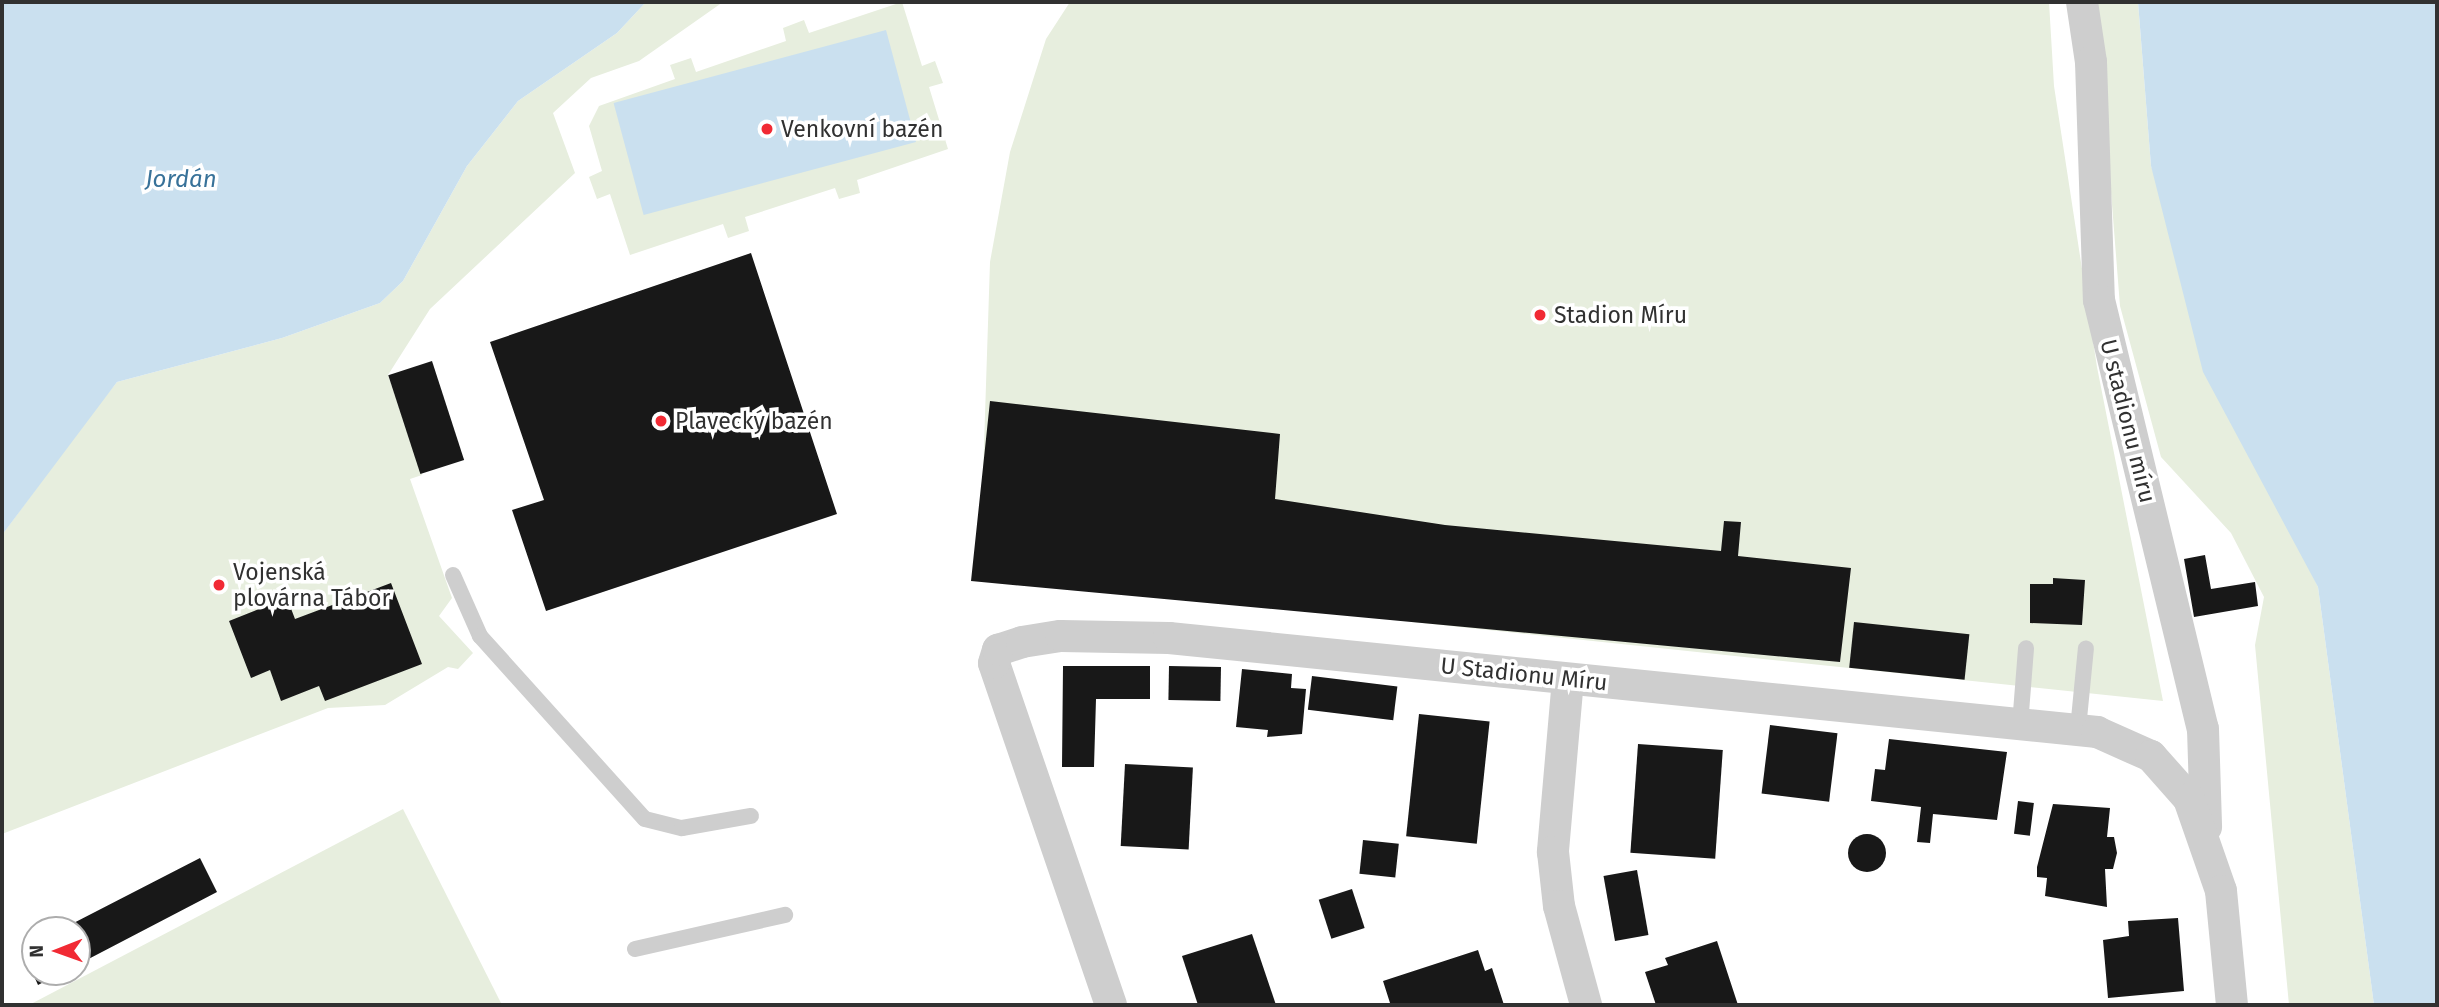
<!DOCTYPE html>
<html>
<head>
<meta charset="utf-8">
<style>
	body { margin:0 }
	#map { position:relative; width:2439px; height:1007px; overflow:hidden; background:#fff; font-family:"Fira Sans",sans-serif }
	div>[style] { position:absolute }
	.green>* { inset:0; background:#e7eede }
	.water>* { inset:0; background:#cae0ef; transform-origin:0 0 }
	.building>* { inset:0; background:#181818; transform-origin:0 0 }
	.round { border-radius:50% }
	.lane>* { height:16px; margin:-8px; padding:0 8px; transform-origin:8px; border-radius:8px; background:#cecece }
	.street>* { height:32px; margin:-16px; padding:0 16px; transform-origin:16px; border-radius:16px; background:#cecece }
	.dots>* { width:19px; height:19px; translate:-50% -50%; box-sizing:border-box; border:4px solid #fff; border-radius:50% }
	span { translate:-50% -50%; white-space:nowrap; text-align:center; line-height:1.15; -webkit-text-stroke:7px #fff; paint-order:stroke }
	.poi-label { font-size:23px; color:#313131 }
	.left { translate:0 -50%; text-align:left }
	.street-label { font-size:23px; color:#313131 }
	.water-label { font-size:24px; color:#387299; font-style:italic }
	.frame { position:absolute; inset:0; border:4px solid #313131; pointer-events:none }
	.north { position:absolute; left:21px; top:916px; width:70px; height:70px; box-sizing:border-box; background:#fff; border:2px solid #adadad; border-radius:50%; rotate:269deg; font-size:19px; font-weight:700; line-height:28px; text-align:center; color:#313131 }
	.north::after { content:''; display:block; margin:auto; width:24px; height:32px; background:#f12a34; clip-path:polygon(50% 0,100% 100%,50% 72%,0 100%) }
</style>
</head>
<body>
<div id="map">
	<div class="green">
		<i style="clip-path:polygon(646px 2px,723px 2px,639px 61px,591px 78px,553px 113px,575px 173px,430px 309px,388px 375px,422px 475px,410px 479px,452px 598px,439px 616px,473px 653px,458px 669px,448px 667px,385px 705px,328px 708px,2px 834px,2px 535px,89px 417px,117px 382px,282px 338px,380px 303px,403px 281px,467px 166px,518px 101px,617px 33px)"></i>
		<i style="clip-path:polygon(902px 2px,922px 66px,935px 61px,943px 83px,929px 87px,948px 149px,857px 180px,860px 193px,839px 199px,835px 188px,745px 217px,749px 231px,728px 238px,723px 224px,630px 255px,610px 194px,597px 199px,589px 177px,602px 171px,589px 126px,599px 106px,675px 79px,670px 65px,691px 58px,696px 72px,786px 41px,783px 28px,804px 20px,809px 33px)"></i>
		<i style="clip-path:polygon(1070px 2px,2049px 2px,2054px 86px,2097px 367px,2163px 701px,1413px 622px,983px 476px,990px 262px,1010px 152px,1046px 39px)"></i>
		<i style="clip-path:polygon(2096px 2px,2138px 2px,2151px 166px,2284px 515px,2318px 587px,2374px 1005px,2289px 1005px,2255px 645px,2264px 597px,2231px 533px,2161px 457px,2120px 306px)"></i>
		<i style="clip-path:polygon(403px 809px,502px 1005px,29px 1005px)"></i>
	</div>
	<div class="water">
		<i style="clip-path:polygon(2px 2px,646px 2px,617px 33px,518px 101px,467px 166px,403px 281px,380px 303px,282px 338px,117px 382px,2px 535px)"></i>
		<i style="clip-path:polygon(2138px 2px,2437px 2px,2437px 1005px,2374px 1005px,2318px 587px,2203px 372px,2151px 166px)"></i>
		<i style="left:886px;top:30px;width:116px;height:282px;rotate:75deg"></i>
	</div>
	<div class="building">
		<i style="clip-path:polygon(751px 253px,837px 514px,546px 611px,512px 510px,544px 500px,490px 342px)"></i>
		<i style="left:432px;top:361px;width:104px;height:46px;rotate:72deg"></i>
		<i style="clip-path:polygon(990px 401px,1280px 434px,1275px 499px,1445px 525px,1721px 551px,1724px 521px,1741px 522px,1738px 556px,1851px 568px,1840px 662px,971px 581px)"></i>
		<i style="clip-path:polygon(2205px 555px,2211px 589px,2255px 582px,2258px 606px,2194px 617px,2184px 559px)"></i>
		<i style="clip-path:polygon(2053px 578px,2085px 580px,2082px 625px,2030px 623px,2030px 584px,2053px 584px)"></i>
		<i style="clip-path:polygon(391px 583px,422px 664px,325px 701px,319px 686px,281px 701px,270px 670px,251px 678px,229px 621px,287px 598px,295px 619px)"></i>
		<i style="left:1854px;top:622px;width:116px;height:46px;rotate:6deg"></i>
		<i style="clip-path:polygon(1063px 666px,1150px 666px,1150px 699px,1096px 699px,1094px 767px,1062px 767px)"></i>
		<i style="left:1169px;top:666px;width:52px;height:34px;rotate:1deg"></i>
		<i style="clip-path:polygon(1242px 669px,1292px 674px,1291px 688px,1306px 689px,1302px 734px,1267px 737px,1268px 730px,1236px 727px)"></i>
		<i style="left:1312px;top:676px;width:86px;height:34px;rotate:7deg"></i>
		<i style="left:1419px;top:714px;width:71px;height:123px;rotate:6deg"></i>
		<i style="left:1770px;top:725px;width:68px;height:69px;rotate:7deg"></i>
		<i style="clip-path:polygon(1889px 739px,2007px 752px,1997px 820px,1933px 814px,1930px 843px,1917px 842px,1921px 807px,1871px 801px,1875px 769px,1885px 770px)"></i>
		<i style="left:1638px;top:744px;width:85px;height:109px;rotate:4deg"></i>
		<i style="left:1125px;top:764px;width:68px;height:82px;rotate:3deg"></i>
		<i style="left:2018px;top:801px;width:16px;height:33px;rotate:7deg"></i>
		<i style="clip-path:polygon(2053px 804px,2110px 808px,2107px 837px,2114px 837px,2117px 853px,2113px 869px,2105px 869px,2107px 907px,2045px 896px,2047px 878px,2037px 877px,2037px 867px)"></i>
		<i class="round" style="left:1848px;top:834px;width:38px;height:38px"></i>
		<i style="left:1363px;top:840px;width:36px;height:34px;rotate:6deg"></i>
		<i style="clip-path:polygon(200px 858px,217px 892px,77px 965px,77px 930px,60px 930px)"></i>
		<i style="left:1637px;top:870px;width:66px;height:34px;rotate:80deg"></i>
		<i style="left:1352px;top:889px;width:41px;height:35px;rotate:72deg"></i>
		<i style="clip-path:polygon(2178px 918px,2184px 991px,2108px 998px,2103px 940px,2129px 936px,2128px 921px)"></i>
		<i style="clip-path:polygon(1252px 934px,1276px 1005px,1198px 1005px,1182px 956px)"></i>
		<i style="clip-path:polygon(1717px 941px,1738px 1005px,1656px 1005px,1645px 972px,1668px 965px,1665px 958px)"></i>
		<i style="clip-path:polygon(35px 943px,35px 972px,63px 972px,38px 985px,22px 949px)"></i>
		<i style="clip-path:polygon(1478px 950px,1485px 971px,1492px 968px,1504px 1005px,1385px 1005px,1390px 1003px,1383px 981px)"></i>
	</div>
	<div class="lane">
		<i style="left:453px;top:575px;width:67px;rotate:66.1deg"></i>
		<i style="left:480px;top:636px;width:246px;rotate:48deg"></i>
		<i style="left:645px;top:819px;width:38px;rotate:14deg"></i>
		<i style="left:682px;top:828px;width:70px;rotate:-9.9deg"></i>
		<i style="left:2020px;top:725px;width:77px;rotate:-85.5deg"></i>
		<i style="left:2078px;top:729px;width:81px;rotate:-84.4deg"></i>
		<i style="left:635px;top:949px;width:154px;rotate:-12.8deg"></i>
	</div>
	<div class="street">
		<i style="left:2082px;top:2px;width:61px;rotate:81.5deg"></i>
		<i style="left:2091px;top:62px;width:238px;rotate:88.1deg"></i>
		<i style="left:2099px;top:300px;width:441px;rotate:76.4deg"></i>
		<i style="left:2203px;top:729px;width:98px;rotate:88.2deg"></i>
		<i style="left:1568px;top:679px;width:174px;rotate:95deg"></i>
		<i style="left:1553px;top:852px;width:54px;rotate:83.7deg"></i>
		<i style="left:1559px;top:906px;width:103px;rotate:74.7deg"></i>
		<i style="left:1111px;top:1005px;width:361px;rotate:-108.9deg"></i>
		<i style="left:994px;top:663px;width:14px;rotate:-73deg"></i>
		<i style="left:998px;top:650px;width:25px;rotate:-18deg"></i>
		<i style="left:1022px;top:642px;width:39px;rotate:-9deg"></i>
		<i style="left:1061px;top:636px;width:108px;rotate:1.1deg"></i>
		<i style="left:1169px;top:638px;width:933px;rotate:5.78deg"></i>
		<i style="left:2097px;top:732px;width:59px;rotate:24deg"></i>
		<i style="left:2151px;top:756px;width:57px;rotate:48.5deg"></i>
		<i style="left:2189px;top:799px;width:97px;rotate:70.8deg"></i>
		<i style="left:2221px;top:891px;width:115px;rotate:84.5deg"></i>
	</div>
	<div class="dots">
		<i style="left:767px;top:129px;background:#f12a34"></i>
		<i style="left:1540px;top:315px;background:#f12a34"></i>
		<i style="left:661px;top:421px;background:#f12a34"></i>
		<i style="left:219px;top:585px;background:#f12a34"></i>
	</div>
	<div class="poi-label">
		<span class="left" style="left:781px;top:129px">Venkovní bazén</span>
		<span class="left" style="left:1554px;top:315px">Stadion Míru</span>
		<span class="left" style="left:675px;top:421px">Plavecký bazén</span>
		<span class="left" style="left:233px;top:585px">Vojenská<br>plovárna Tábor</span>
	</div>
	<div class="street-label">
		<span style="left:2128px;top:421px;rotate:76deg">U stadionu míru</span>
		<span style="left:1524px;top:674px;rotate:6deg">U Stadionu Míru</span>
	</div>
	<div class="water-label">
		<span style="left:181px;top:180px">Jordán</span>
	</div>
	<div class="frame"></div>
	<div class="north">N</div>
</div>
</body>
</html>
